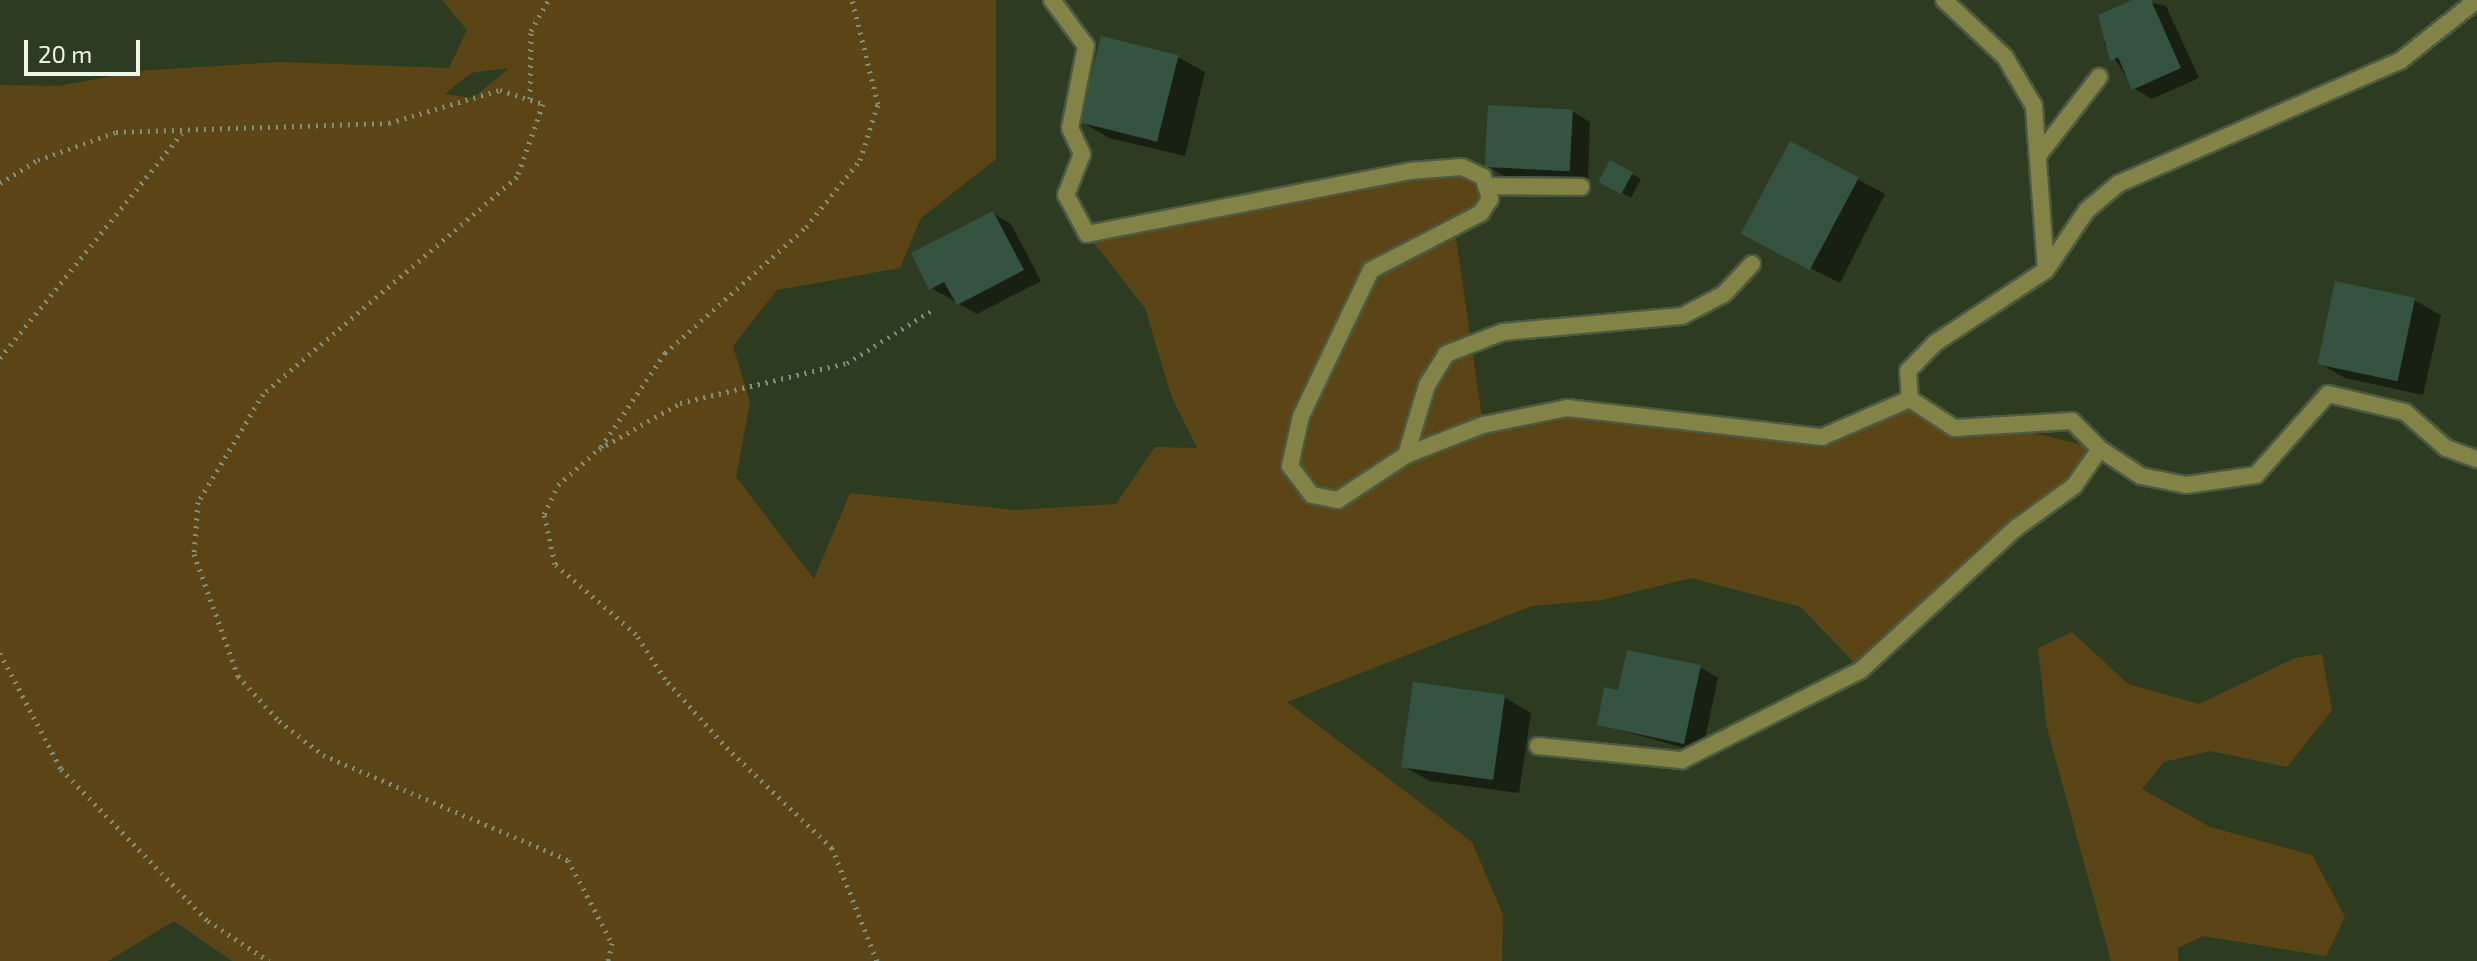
<!DOCTYPE html>
<html>
<head>
<meta charset="utf-8">
<style>
	body { margin:0 }
	#map { position:relative; width:2477px; height:961px; overflow:hidden; background:#2d3c21; font-family:"Exo 2",sans-serif }
	div>[style] { position:absolute }
	.green>* { inset:0; background:#5b4516 }
	.shadow>* { inset:0; background:#0007; transform-origin:0 0 }
	.building>* { inset:0; background:#345340; transform-origin:0 0 }
	.path>* { height:5px; margin-top:-2.5px; transform-origin:0; background:repeating-linear-gradient(90deg,#83907a 0 2px,transparent 0 8px) }
	.roads { filter:drop-shadow(2px 0 #4c5a41) drop-shadow(-2px 0 #4c5a41) drop-shadow(0 2px #4c5a41) drop-shadow(0 -2px #4c5a41) }
	.lane>* { height:16px; margin:-8px; padding:0 8px; transform-origin:8px; border-radius:8px; background:#838348 }
	.street>* { height:16px; margin:-8px; padding:0 8px; transform-origin:8px; border-radius:8px; background:#838348 }
	span { translate:-50% -50%; white-space:nowrap; text-align:center; line-height:1.15; -webkit-text-stroke:8px #2d3c21; paint-order:stroke }
	.scale { position:absolute; left:24px; top:40px; width:116px; height:36px; box-sizing:border-box; border:4px solid #edf7e6; border-top:0; padding-left:10px; font-size:24px; line-height:28px; white-space:nowrap; color:#edf7e6; -webkit-text-stroke:6px #2d3c21; paint-order:stroke }
</style>
</head>
<body>
<div id="map">
	<div class="green">
		<i style="clip-path:polygon(evenodd,442px 0,996px 0,996px 159px,921px 218px,900px 268px,777px 290px,733px 346px,750px 402px,736px 477px,814px 579px,850px 493px,1014px 510px,1116px 504px,1155px 447px,1197px 448px,1172px 398px,1145px 308px,1087px 234px,1410px 171px,1483px 177px,1490px 199px,1454px 224px,1483px 425px,1567px 408px,1822px 437px,1910px 399px,1954px 428px,2008px 427px,2100px 449px,2074px 486px,1861px 670px,1801px 607px,1691px 578px,1602px 600px,1532px 606px,1287px 702px,1472px 842px,1503px 915px,1502px 961px,232px 961px,174px 921px,108px 961px,0 961px,0 85px,59px 86px,138px 71px,279px 62px,449px 68px,467px 30px,442px 0,509px 68px,473px 98px,445px 94px,471px 73px,509px 68px)"></i>
		<i style="clip-path:polygon(2072px 632px,2128px 684px,2199px 704px,2295px 658px,2322px 654px,2332px 710px,2287px 767px,2210px 751px,2164px 762px,2142px 789px,2210px 827px,2312px 855px,2345px 917px,2326px 956px,2203px 936px,2178px 948px,2178px 961px,2111px 961px,2047px 728px,2038px 648px)"></i>
	</div>
	<div class="shadow">
		<i style="clip-path:polygon(2137px 0,2166px 6px,2199px 78px,2152px 99px,2134px 88px,2104px 43px)"></i>
		<i style="clip-path:polygon(1178px 57px,1205px 72px,1185px 156px,1109px 138px,1082px 122px)"></i>
		<i style="clip-path:polygon(1572px 111px,1590px 122px,1588px 181px,1506px 177px,1487px 166px)"></i>
		<i style="clip-path:polygon(1791px 144px,1885px 194px,1840px 283px,1772px 249px)"></i>
		<i style="left:1611px;top:163px;width:34px;height:21px;rotate:28deg"></i>
		<i style="clip-path:polygon(993px 213px,1011px 224px,1041px 281px,977px 314px,931px 288px)"></i>
		<i style="clip-path:polygon(2414px 300px,2441px 315px,2423px 395px,2345px 378px,2319px 363px)"></i>
		<i style="clip-path:polygon(1700px 667px,1718px 678px,1702px 753px,1599px 724px,1620px 692px)"></i>
		<i style="clip-path:polygon(1504px 697px,1531px 713px,1519px 793px,1430px 781px,1403px 766px)"></i>
	</div>
	<div class="building">
		<i style="clip-path:polygon(2132px 0,2151px 0,2181px 68px,2132px 90px,2118px 57px,2110px 61px,2098px 15px)"></i>
		<i style="left:1101px;top:36px;width:80px;height:89px;rotate:14deg"></i>
		<i style="left:1488px;top:105px;width:85px;height:62px;rotate:3deg"></i>
		<i style="left:1790px;top:141px;width:78px;height:105px;rotate:28deg"></i>
		<i style="left:1610px;top:160px;width:26px;height:25px;rotate:28deg"></i>
		<i style="clip-path:polygon(993px 211px,1024px 270px,957px 305px,944px 282px,929px 290px,911px 253px)"></i>
		<i style="left:2335px;top:281px;width:82px;height:85px;rotate:12deg"></i>
		<i style="clip-path:polygon(1627px 650px,1701px 665px,1684px 744px,1597px 725px,1604px 687px,1618px 690px)"></i>
		<i style="left:1413px;top:682px;width:93px;height:86px;rotate:8deg"></i>
	</div>
	<div class="path">
		<i style="left:530px;top:99px;width:68px;rotate:-89.2deg"></i>
		<i style="left:531px;top:31px;width:35px;rotate:-61deg"></i>
		<i style="left:0;top:183px;width:44px;rotate:-31.2deg"></i>
		<i style="left:38px;top:160px;width:83px;rotate:-19.7deg"></i>
		<i style="left:116px;top:132px;width:273px;rotate:-1.9deg"></i>
		<i style="left:389px;top:123px;width:116px;rotate:-16.6deg"></i>
		<i style="left:500px;top:90px;width:45px;rotate:18deg"></i>
		<i style="left:543px;top:104px;width:77px;rotate:109.6deg"></i>
		<i style="left:517px;top:177px;width:334px;rotate:139.5deg"></i>
		<i style="left:263px;top:394px;width:126px;rotate:121deg"></i>
		<i style="left:198px;top:502px;width:52px;rotate:94.4deg"></i>
		<i style="left:194px;top:554px;width:130px;rotate:70.2deg"></i>
		<i style="left:238px;top:676px;width:61px;rotate:47.7deg"></i>
		<i style="left:279px;top:721px;width:56px;rotate:37.7deg"></i>
		<i style="left:323px;top:755px;width:267px;rotate:23.2deg"></i>
		<i style="left:568px;top:860px;width:94px;rotate:62.1deg"></i>
		<i style="left:612px;top:943px;width:18px;rotate:103deg"></i>
		<i style="left:0;top:358px;width:289px;rotate:-51deg"></i>
		<i style="left:601px;top:447px;width:114px;rotate:-55.8deg"></i>
		<i style="left:665px;top:353px;width:189px;rotate:-41.8deg"></i>
		<i style="left:806px;top:227px;width:86px;rotate:-51.1deg"></i>
		<i style="left:860px;top:160px;width:59px;rotate:-72.2deg"></i>
		<i style="left:878px;top:104px;width:107px;rotate:-104deg"></i>
		<i style="left:0;top:653px;width:131px;rotate:62.3deg"></i>
		<i style="left:61px;top:769px;width:211px;rotate:46deg"></i>
		<i style="left:208px;top:921px;width:73px;rotate:33.3deg"></i>
		<i style="left:877px;top:961px;width:122px;rotate:-111.7deg"></i>
		<i style="left:832px;top:848px;width:144px;rotate:-136.4deg"></i>
		<i style="left:728px;top:749px;width:94px;rotate:-132deg"></i>
		<i style="left:665px;top:679px;width:54px;rotate:-122.8deg"></i>
		<i style="left:636px;top:634px;width:107px;rotate:-139.2deg"></i>
		<i style="left:555px;top:564px;width:51px;rotate:-102.4deg"></i>
		<i style="left:544px;top:514px;width:32px;rotate:-64deg"></i>
		<i style="left:558px;top:485px;width:55px;rotate:-41.3deg"></i>
		<i style="left:599px;top:449px;width:93px;rotate:-29.6deg"></i>
		<i style="left:680px;top:403px;width:172px;rotate:-13.5deg"></i>
		<i style="left:847px;top:363px;width:99px;rotate:-31.8deg"></i>
	</div>
	<div class="roads">
		<div class="lane">
			<i style="left:1052px;top:0;width:57px;rotate:53.5deg"></i>
			<i style="left:1086px;top:46px;width:84px;rotate:101deg"></i>
			<i style="left:1070px;top:128px;width:29px;rotate:65deg"></i>
			<i style="left:1082px;top:154px;width:44px;rotate:111.3deg"></i>
			<i style="left:1066px;top:195px;width:44px;rotate:61.7deg"></i>
			<i style="left:2041px;top:152px;width:95px;rotate:-52.3deg"></i>
			<i style="left:1486px;top:186px;width:95px;rotate:0.6deg"></i>
			<i style="left:2100px;top:449px;width:49px;rotate:33.4deg"></i>
			<i style="left:2141px;top:476px;width:46px;rotate:11.3deg"></i>
			<i style="left:2186px;top:485px;width:71px;rotate:-8.1deg"></i>
			<i style="left:2256px;top:475px;width:108px;rotate:-48.4deg"></i>
			<i style="left:2328px;top:394px;width:79px;rotate:13.2deg"></i>
			<i style="left:2405px;top:412px;width:55px;rotate:41.3deg"></i>
			<i style="left:2446px;top:448px;width:33px;rotate:20deg"></i>
			<i style="left:1406px;top:455px;width:73px;rotate:-73.3deg"></i>
			<i style="left:1427px;top:385px;width:36px;rotate:-58deg"></i>
			<i style="left:1446px;top:354px;width:61px;rotate:-21.1deg"></i>
			<i style="left:1503px;top:332px;width:180px;rotate:-5.1deg"></i>
			<i style="left:1682px;top:316px;width:47px;rotate:-27.6deg"></i>
			<i style="left:1724px;top:294px;width:41px;rotate:-47deg"></i>
			<i style="left:1538px;top:746px;width:145px;rotate:5.6deg"></i>
		</div>
		<div class="street">
			<i style="left:1944px;top:0;width:83px;rotate:43.1deg"></i>
			<i style="left:2005px;top:57px;width:57px;rotate:59.4deg"></i>
			<i style="left:2034px;top:106px;width:164px;rotate:85.8deg"></i>
			<i style="left:1087px;top:234px;width:329px;rotate:-11deg"></i>
			<i style="left:1410px;top:171px;width:52px;rotate:-4.4deg"></i>
			<i style="left:1462px;top:167px;width:23px;rotate:25deg"></i>
			<i style="left:1483px;top:177px;width:23px;rotate:72deg"></i>
			<i style="left:1490px;top:199px;width:17px;rotate:123deg"></i>
			<i style="left:1481px;top:213px;width:124px;rotate:152.6deg"></i>
			<i style="left:1371px;top:270px;width:162px;rotate:115.6deg"></i>
			<i style="left:1301px;top:416px;width:51px;rotate:102.4deg"></i>
			<i style="left:1290px;top:466px;width:36px;rotate:53deg"></i>
			<i style="left:1312px;top:495px;width:26px;rotate:11deg"></i>
			<i style="left:1338px;top:500px;width:82px;rotate:-33.5deg"></i>
			<i style="left:1406px;top:455px;width:83px;rotate:-21.3deg"></i>
			<i style="left:1483px;top:425px;width:86px;rotate:-11.4deg"></i>
			<i style="left:1567px;top:408px;width:257px;rotate:6.5deg"></i>
			<i style="left:1822px;top:437px;width:96px;rotate:-23.4deg"></i>
			<i style="left:1682px;top:760px;width:200px;rotate:-26.7deg"></i>
			<i style="left:1861px;top:670px;width:210px;rotate:-42.5deg"></i>
			<i style="left:2016px;top:528px;width:72px;rotate:-35.9deg"></i>
			<i style="left:2074px;top:486px;width:45px;rotate:-54.9deg"></i>
			<i style="left:2100px;top:449px;width:40px;rotate:-135deg"></i>
			<i style="left:2072px;top:421px;width:118px;rotate:176.6deg"></i>
			<i style="left:1954px;top:428px;width:53px;rotate:-146.6deg"></i>
			<i style="left:1910px;top:399px;width:28px;rotate:-94deg"></i>
			<i style="left:1908px;top:371px;width:39px;rotate:-46deg"></i>
			<i style="left:1935px;top:343px;width:133px;rotate:-33.3deg"></i>
			<i style="left:2046px;top:270px;width:73px;rotate:-55.7deg"></i>
			<i style="left:2087px;top:210px;width:40px;rotate:-40deg"></i>
			<i style="left:2118px;top:184px;width:308px;rotate:-23.6deg"></i>
			<i style="left:2400px;top:61px;width:98px;rotate:-38.4deg"></i>
		</div>
	</div>
	<div class="scale">20 m</div>
</div>
</body>
</html>
